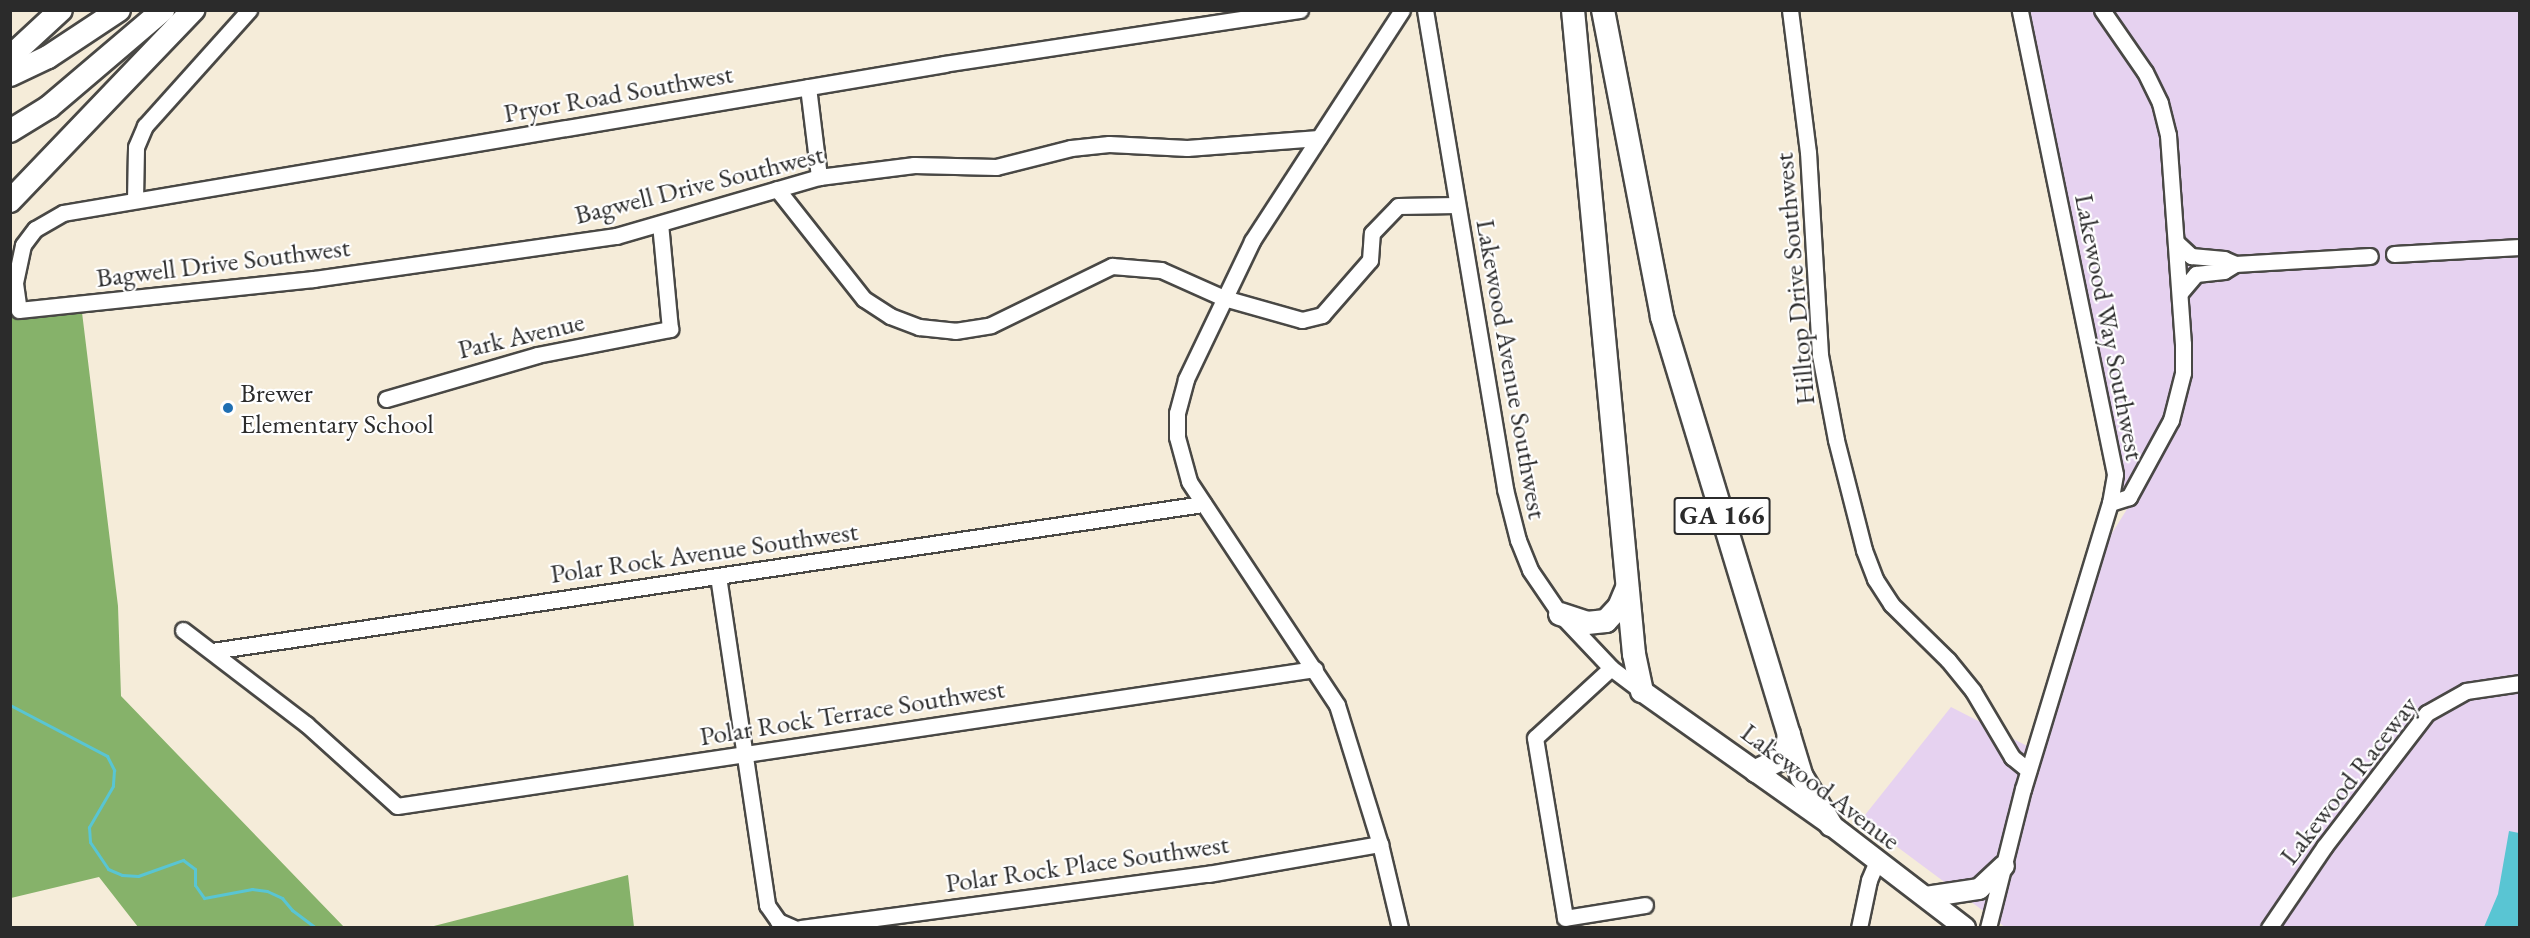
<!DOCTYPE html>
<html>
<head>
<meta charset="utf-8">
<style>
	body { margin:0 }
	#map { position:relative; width:2530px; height:938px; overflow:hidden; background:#f5ecd9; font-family:"EB Garamond",serif }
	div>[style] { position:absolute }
	.built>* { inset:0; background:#e6d2f0 }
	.forest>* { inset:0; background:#86b26a }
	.water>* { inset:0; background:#59c5d3 }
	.stream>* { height:3px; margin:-1.5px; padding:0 1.5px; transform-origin:1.5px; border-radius:1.5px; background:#59c5d3 }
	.roads { filter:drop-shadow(2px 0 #494845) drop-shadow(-2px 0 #494845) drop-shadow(0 2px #494845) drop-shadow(0 -2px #494845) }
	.minor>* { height:15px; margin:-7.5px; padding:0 7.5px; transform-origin:7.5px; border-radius:7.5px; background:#fff }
	.major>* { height:20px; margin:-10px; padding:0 10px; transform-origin:10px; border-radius:10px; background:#fff }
	.highway>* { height:22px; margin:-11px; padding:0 11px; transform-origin:11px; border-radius:11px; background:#fff }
	.dots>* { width:16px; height:16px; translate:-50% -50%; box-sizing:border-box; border:3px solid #fff; border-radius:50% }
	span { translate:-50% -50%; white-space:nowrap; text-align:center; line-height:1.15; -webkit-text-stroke:4.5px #fff; paint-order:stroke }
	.shield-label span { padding:2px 4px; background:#fff; border:2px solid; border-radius:4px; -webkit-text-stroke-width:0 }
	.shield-label { font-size:26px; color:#2b2b2b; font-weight:700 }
	.street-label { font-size:27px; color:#2b2b2b }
	.poi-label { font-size:27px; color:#2b2b2b }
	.left { translate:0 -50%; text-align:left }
	.frame { position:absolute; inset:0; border:12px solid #2b2b2b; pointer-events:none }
</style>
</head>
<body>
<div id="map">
	<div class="built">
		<i style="clip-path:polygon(2012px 11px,2519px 11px,2519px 927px,2005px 927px,1861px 820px,1951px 707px,2031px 748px,2077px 589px,2129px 506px,2092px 403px)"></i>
	</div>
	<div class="forest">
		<i style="clip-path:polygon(10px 276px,23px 313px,80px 296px,118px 606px,121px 696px,344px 927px,138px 927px,99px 877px,11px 898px)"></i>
		<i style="clip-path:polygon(628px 875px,634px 927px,430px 927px,527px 902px)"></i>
	</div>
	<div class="water">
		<i style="clip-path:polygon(2509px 831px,2519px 833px,2519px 927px,2484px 927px,2498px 894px)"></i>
	</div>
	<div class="stream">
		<i style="left:10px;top:705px;width:110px;rotate:27.7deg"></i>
		<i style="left:107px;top:756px;width:16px;rotate:63deg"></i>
		<i style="left:114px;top:770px;width:16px;rotate:94deg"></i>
		<i style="left:113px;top:786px;width:48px;rotate:120.3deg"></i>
		<i style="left:89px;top:827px;width:15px;rotate:86deg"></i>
		<i style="left:90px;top:842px;width:32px;rotate:56deg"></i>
		<i style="left:108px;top:869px;width:15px;rotate:23deg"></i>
		<i style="left:122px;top:875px;width:16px;rotate:4deg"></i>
		<i style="left:138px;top:876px;width:48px;rotate:-19.6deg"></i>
		<i style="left:183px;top:860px;width:15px;rotate:37deg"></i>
		<i style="left:195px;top:869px;width:16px;rotate:90deg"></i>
		<i style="left:195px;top:885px;width:16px;rotate:55deg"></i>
		<i style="left:204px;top:898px;width:49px;rotate:-10.6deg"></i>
		<i style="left:252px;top:889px;width:15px;rotate:8deg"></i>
		<i style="left:267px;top:891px;width:17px;rotate:25deg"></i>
		<i style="left:282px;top:898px;width:16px;rotate:50deg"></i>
		<i style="left:292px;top:910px;width:30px;rotate:37deg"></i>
		<i style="left:327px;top:928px;width:34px"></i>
	</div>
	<div class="roads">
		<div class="minor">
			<i style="left:1300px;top:10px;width:359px;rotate:171.4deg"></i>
			<i style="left:945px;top:64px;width:894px;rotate:170.41deg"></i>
			<i style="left:63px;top:213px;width:32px;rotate:150deg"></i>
			<i style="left:35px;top:229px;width:20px;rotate:127deg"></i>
			<i style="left:23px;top:245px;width:39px;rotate:102deg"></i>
			<i style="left:15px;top:283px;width:27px;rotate:82deg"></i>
			<i style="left:19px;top:310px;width:296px;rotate:-6deg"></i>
			<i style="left:313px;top:279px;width:306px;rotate:-8.1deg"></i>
			<i style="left:616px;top:236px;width:211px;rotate:-16.2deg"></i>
			<i style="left:819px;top:177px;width:96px;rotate:-7.2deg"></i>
			<i style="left:914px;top:165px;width:82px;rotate:1.4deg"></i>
			<i style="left:996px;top:167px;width:77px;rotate:-14.2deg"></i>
			<i style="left:1071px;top:148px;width:38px;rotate:-6deg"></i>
			<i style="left:1109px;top:144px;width:78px;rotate:2.9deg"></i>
			<i style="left:1187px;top:148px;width:132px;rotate:-4.3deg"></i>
			<i style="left:1425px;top:10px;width:486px;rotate:80.5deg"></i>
			<i style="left:1505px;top:489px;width:53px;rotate:75.7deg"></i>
			<i style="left:1518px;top:540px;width:32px;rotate:68deg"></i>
			<i style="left:1530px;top:570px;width:53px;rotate:55.7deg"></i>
			<i style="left:1560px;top:614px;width:74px;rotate:46.6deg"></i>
			<i style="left:1611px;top:668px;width:39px;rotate:37deg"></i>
			<i style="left:1790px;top:10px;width:143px;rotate:82.8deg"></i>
			<i style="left:1808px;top:152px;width:203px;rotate:86.6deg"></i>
			<i style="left:1820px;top:355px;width:86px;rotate:79.3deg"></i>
			<i style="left:1836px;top:440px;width:114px;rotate:75.7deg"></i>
			<i style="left:1864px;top:550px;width:31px;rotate:69deg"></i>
			<i style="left:1875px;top:579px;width:30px;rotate:57deg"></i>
			<i style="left:1891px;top:604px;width:80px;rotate:44.5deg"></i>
			<i style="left:1948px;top:660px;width:40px;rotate:51deg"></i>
			<i style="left:1973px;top:691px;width:77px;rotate:59.4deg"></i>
			<i style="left:2012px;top:757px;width:21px;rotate:39deg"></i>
			<i style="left:2102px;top:10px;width:75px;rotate:55.3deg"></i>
			<i style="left:2145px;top:72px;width:34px;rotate:64deg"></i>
			<i style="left:2160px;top:103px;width:33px;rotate:76deg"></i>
			<i style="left:2168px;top:135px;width:210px;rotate:85.9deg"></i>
			<i style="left:2183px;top:344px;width:29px;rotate:90deg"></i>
			<i style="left:2183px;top:373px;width:49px;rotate:104.3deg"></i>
			<i style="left:2171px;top:420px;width:88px;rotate:118.6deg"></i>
			<i style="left:2129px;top:497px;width:20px;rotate:162deg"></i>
			<i style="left:808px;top:87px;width:91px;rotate:83deg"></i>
			<i style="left:777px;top:189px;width:140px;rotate:51.7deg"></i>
			<i style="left:864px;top:299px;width:31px;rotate:33deg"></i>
			<i style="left:890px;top:316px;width:31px;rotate:21deg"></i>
			<i style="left:919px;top:327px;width:36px;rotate:6deg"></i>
			<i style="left:955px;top:331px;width:36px;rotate:-9deg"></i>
			<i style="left:991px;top:325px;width:135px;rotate:-26deg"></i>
			<i style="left:1112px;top:266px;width:49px;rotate:4.7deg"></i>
			<i style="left:1161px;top:270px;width:69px;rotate:24deg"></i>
			<i style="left:1224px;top:298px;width:81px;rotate:15.8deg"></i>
			<i style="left:1302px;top:320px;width:21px;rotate:-14deg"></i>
			<i style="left:1322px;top:315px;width:73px;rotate:-48.9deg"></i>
			<i style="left:1370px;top:260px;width:27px;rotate:-86deg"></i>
			<i style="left:1372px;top:233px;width:37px;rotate:-46deg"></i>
			<i style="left:1398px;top:206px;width:58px;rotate:-1deg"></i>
			<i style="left:135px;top:200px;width:53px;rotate:-88.9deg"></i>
			<i style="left:136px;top:147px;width:23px;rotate:-67deg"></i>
			<i style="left:145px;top:126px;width:156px;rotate:-48.1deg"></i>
			<i style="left:2176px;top:242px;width:21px;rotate:43deg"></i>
			<i style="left:2191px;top:256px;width:33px;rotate:5deg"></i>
			<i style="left:2224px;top:259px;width:12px;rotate:24deg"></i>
			<i style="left:2394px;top:254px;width:126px;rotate:-3.2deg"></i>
			<i style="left:2180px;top:293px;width:25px;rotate:-50deg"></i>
			<i style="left:2196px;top:274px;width:28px;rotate:-6deg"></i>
			<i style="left:2224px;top:271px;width:13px;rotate:-32deg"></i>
			<i style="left:2235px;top:264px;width:135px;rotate:-3.4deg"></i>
			<i style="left:386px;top:399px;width:157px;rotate:-16.2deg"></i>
			<i style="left:537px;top:355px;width:136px;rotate:-11.1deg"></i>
			<i style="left:670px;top:329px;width:105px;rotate:-95.4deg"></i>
			<i style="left:718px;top:576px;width:333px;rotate:81.5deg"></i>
			<i style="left:767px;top:905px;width:19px;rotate:55deg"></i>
			<i style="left:778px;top:921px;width:17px;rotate:24deg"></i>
			<i style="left:183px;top:630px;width:155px;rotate:37.4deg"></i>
			<i style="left:306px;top:724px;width:122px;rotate:42deg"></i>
			<i style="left:397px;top:806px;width:928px;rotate:-8.49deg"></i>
			<i style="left:212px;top:651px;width:1002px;rotate:-8.44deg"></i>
			<i style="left:1611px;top:668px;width:103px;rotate:137.4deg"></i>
			<i style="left:1535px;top:738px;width:182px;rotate:80.5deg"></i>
			<i style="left:1565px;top:918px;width:81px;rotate:-9.2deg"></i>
			<i style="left:801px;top:928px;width:411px;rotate:-7.6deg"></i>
			<i style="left:1208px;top:874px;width:175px;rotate:-9.9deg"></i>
			<i style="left:1400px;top:928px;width:86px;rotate:-103.4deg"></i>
			<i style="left:1380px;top:844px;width:145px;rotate:-107.2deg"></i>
			<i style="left:1337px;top:705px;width:268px;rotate:-123.5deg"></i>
			<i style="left:1189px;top:481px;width:46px;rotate:-105.3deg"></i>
			<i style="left:1177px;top:437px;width:24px;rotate:-90deg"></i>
			<i style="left:1177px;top:413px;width:35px;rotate:-75deg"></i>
			<i style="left:1186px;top:379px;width:153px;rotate:-64.4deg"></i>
			<i style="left:1252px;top:241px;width:275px;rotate:-57deg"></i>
			<i style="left:1859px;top:928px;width:49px;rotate:-78.2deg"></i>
			<i style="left:1869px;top:880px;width:21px;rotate:-67deg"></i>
			<i style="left:1988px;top:928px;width:143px;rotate:-75.9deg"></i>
			<i style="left:2023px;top:789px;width:299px;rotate:-73.1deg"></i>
			<i style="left:2110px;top:503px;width:29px;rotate:-80deg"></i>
			<i style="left:2115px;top:474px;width:474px;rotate:-101.6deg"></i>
			<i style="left:2269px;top:928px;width:98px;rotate:-55.8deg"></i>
			<i style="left:2324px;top:847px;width:169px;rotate:-52.5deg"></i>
			<i style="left:2427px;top:713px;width:45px;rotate:-29.4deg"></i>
			<i style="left:2466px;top:691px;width:55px;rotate:-8.4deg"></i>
		</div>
		<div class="major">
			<i style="left:1642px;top:691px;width:232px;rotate:35.3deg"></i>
			<i style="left:1831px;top:825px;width:169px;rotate:37.5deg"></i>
			<i style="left:1926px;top:897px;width:54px;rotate:-8.6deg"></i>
			<i style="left:1979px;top:889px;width:34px;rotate:-43deg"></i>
		</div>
		<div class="highway">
			<i style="left:1573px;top:10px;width:647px;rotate:84.59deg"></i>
			<i style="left:1634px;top:654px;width:38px;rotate:78deg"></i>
			<i style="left:1603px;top:10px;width:313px;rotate:79.1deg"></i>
			<i style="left:1662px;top:317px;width:481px;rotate:73.1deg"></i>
			<i style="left:1802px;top:777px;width:56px;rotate:58.9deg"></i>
			<i style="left:10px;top:57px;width:69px;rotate:-42.7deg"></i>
			<i style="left:10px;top:75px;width:42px;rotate:-25.3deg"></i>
			<i style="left:48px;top:57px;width:85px;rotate:-33.5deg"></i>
			<i style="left:10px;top:131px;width:46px;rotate:-31.6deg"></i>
			<i style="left:49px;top:107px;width:150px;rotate:-40.4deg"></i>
			<i style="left:10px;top:201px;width:265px;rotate:-46.2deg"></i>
			<i style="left:1560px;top:614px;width:28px;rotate:18deg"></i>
			<i style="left:1587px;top:623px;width:19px;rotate:-6deg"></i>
			<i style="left:1606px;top:621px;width:19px;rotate:-47deg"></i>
			<i style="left:1619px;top:607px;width:21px;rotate:-67deg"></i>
			<i style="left:1756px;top:771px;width:25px;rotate:-26deg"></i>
			<i style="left:1779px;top:760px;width:14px;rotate:-56deg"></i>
			<i style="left:1787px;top:748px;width:14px;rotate:-82deg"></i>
		</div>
	</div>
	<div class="dots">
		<i style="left:228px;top:408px;background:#1f6fb2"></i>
	</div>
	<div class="shield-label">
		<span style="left:1722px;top:516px">GA 166</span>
	</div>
	<div class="street-label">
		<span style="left:618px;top:93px;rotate:-10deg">Pryor Road Southwest</span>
		<span style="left:699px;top:184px;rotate:-14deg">Bagwell Drive Southwest</span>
		<span style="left:223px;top:262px;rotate:-7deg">Bagwell Drive Southwest</span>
		<span style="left:1794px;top:279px;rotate:-95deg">Hilltop Drive Southwest</span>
		<span style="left:2110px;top:327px;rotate:79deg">Lakewood Way Southwest</span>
		<span style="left:521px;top:335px;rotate:-13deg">Park Avenue</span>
		<span style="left:1512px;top:369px;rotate:80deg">Lakewood Avenue Southwest</span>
		<span style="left:704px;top:552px;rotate:-8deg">Polar Rock Avenue Southwest</span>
		<span style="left:852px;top:712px;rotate:-9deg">Polar Rock Terrace Southwest</span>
		<span style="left:2348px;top:780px;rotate:-52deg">Lakewood Raceway</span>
		<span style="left:1821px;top:786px;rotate:37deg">Lakewood Avenue</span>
		<span style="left:1087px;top:863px;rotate:-8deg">Polar Rock Place Southwest</span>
	</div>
	<div class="poi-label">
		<span class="left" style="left:240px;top:408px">Brewer<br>Elementary School</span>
	</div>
	<div class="frame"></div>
</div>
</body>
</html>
